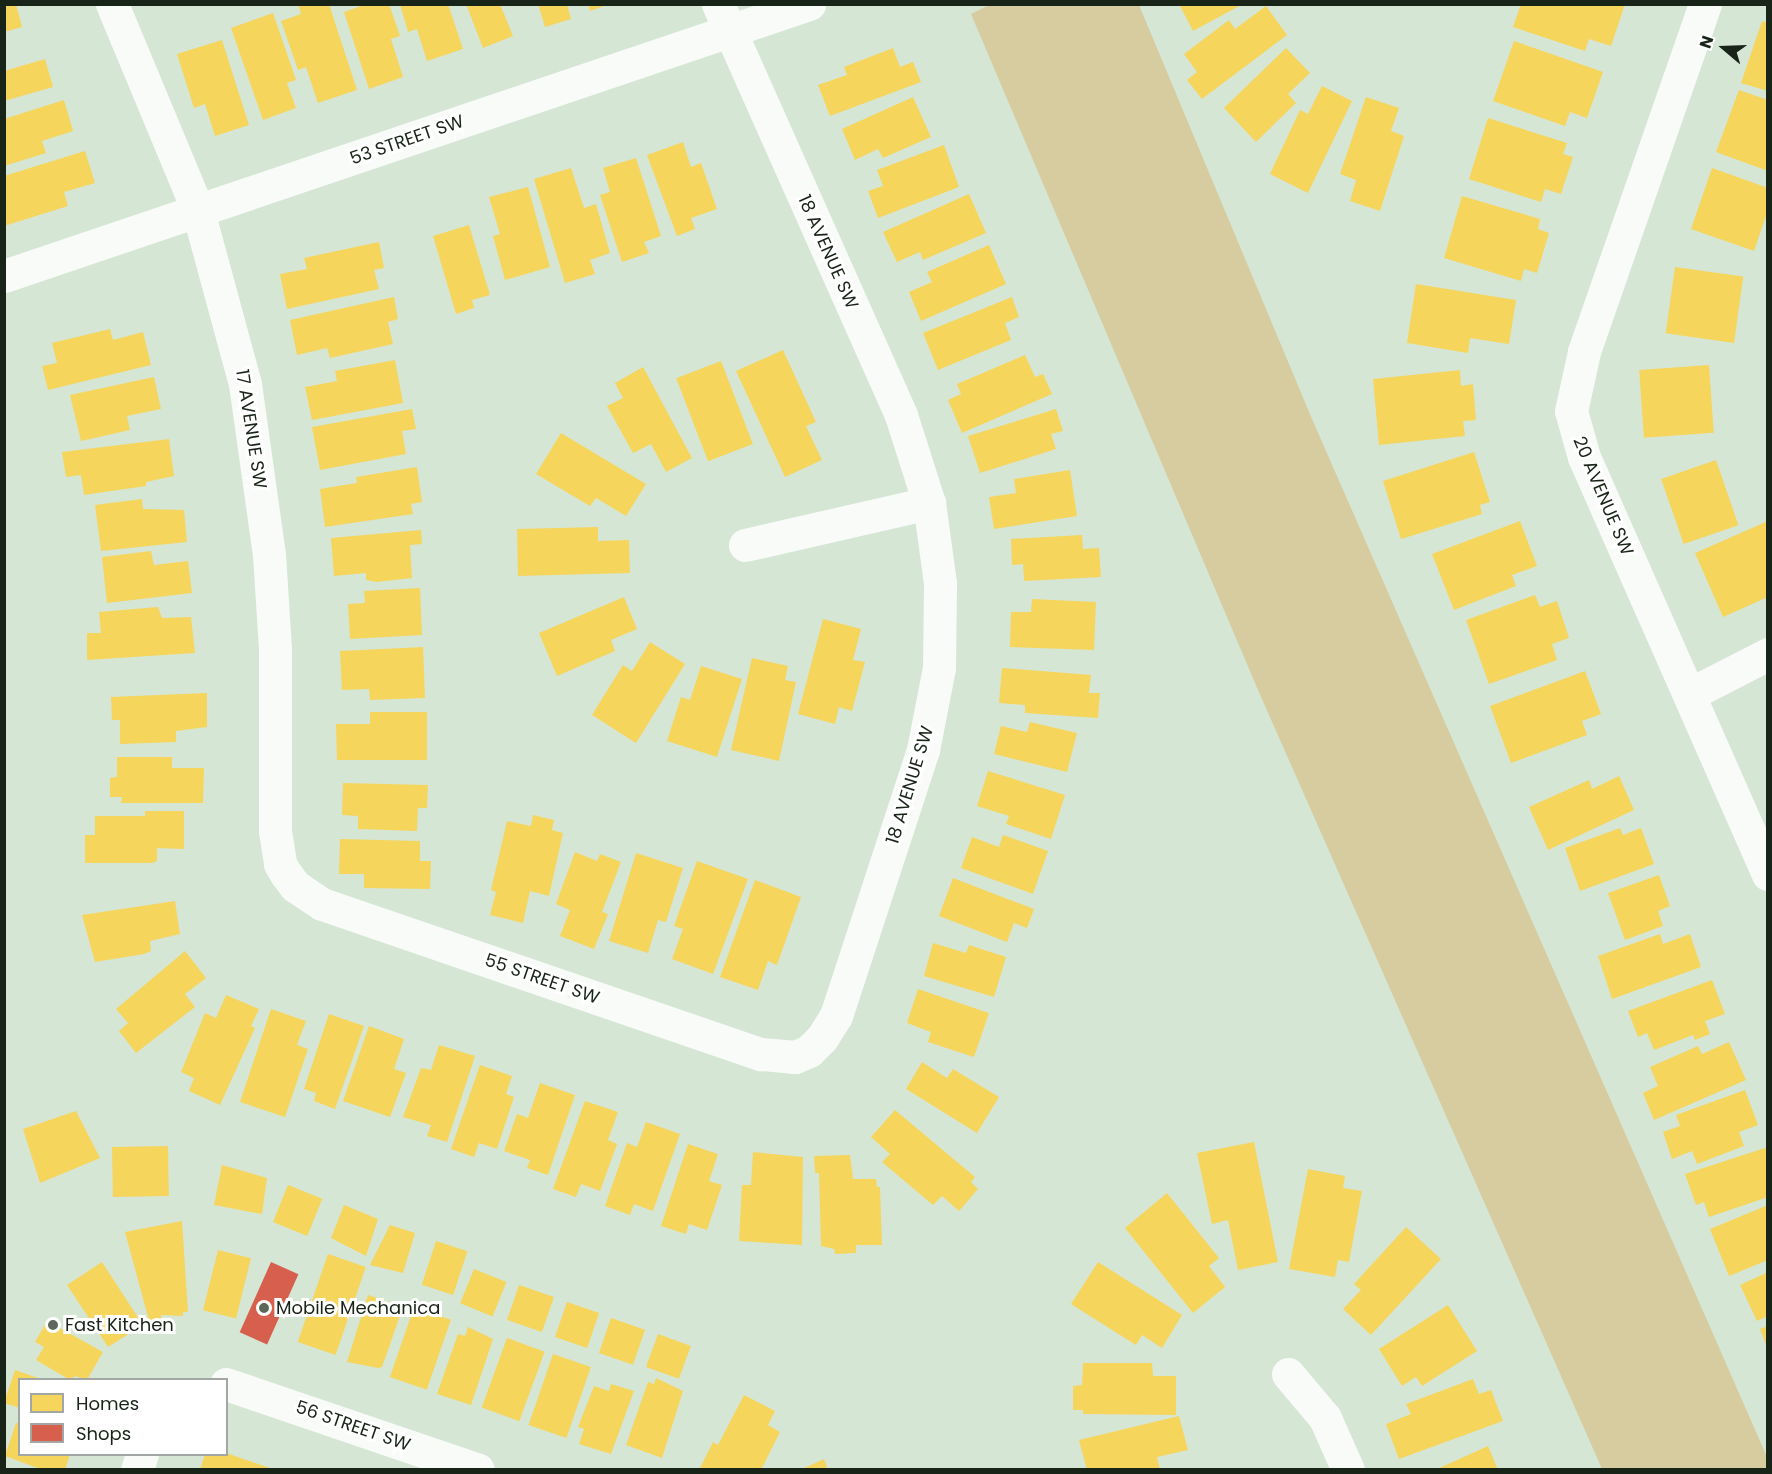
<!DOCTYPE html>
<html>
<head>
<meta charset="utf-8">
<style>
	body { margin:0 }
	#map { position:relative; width:1772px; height:1474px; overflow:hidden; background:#d5e6d5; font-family:Poppins,sans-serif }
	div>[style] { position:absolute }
	.green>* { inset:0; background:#d6cc9f }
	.homes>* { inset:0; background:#f6d55c; transform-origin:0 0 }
	.shops>* { inset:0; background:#d6604d; transform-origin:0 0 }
	.street>* { height:33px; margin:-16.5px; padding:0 16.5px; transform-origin:16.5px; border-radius:16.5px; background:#f9fbf9 }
	.dots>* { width:16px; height:16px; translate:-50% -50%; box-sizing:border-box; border:3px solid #fff; border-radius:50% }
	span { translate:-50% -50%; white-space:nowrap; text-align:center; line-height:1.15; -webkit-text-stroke:6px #fff; paint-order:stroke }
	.street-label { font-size:18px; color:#192418 }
	.poi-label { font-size:18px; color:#192418 }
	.left { translate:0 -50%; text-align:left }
	.frame { position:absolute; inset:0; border:6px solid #192418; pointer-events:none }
	.legend { position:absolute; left:18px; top:1378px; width:210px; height:78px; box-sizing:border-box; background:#fff; border:2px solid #a3a7a3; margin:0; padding:8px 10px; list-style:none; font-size:18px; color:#192418 }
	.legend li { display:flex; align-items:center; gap:12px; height:30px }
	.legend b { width:30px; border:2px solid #a3a7a3 }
	.north { position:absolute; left:1694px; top:18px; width:60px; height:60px; -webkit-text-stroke:4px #fff; paint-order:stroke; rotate:289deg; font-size:16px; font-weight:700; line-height:24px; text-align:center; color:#192418 }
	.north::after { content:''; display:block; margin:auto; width:21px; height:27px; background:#192418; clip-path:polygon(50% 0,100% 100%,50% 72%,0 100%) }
</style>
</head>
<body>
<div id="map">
	<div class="green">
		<i style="clip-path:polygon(991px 4px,1139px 5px,1312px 419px,1767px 1457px,1767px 1469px,1602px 1469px,1258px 690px,971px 14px)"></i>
	</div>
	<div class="homes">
		<i style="clip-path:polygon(4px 4px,16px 4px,22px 27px,4px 32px)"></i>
		<i style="clip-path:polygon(298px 4px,329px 4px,357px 90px,318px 103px,306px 67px,298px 70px,281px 21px,301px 14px)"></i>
		<i style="clip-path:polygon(367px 4px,389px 4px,400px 36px,391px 39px,403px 77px,369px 89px,344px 12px)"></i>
		<i style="clip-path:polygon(400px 4px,448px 4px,463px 49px,427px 61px,417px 29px,408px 32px)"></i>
		<i style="clip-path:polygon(466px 4px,500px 4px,513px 36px,483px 48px)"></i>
		<i style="clip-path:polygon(538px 4px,567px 4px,571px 19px,545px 27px)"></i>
		<i style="clip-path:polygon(588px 4px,607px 4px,607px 5px,590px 11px)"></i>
		<i style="clip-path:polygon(1179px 4px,1243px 4px,1193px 31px)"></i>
		<i style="clip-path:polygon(1521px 4px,1625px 4px,1611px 46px,1589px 39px,1585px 51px,1513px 27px)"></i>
		<i style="clip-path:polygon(1266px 6px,1287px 35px,1202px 99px,1187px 80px,1197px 72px,1184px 54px,1229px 20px,1235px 29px)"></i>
		<i style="clip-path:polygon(273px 13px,296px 80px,287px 83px,296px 108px,263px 120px,231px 28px)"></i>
		<i style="clip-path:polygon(1762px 21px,1768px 23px,1768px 91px,1741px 83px)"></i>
		<i style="clip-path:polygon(222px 40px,249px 125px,215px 136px,205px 104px,194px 108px,177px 54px)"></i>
		<i style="clip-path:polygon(1514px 41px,1603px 72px,1587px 118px,1570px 112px,1565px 126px,1493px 101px)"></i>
		<i style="clip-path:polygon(893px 48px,900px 67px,913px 62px,921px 82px,830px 116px,818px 85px,847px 75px,844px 67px)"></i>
		<i style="clip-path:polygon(1286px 48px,1310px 73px,1288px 94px,1296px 103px,1256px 142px,1224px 108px)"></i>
		<i style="clip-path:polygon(45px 59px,53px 87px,4px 101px,4px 71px)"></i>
		<i style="clip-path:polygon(1322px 86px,1352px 101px,1308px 193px,1270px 174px,1300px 110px,1308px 114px)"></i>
		<i style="clip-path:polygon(1739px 90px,1768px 100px,1768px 171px,1716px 152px)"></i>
		<i style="clip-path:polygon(913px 97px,931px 137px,883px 158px,878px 149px,855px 160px,842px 129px)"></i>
		<i style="clip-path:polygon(1366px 97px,1399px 108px,1391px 131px,1404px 136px,1380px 211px,1350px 201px,1356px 180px,1340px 174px)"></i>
		<i style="clip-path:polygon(64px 100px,73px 131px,42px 141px,46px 153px,4px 166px,4px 119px)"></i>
		<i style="clip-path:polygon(1488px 118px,1567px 143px,1563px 154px,1573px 157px,1561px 194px,1545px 189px,1541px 202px,1469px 179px)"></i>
		<i style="clip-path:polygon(683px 142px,691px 167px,701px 163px,717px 209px,691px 218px,695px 229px,677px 236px,647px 155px)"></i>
		<i style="clip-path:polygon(944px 145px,959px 187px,878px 218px,868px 191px,883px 186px,877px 170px)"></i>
		<i style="clip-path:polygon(85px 151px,95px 183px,64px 192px,68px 206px,4px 226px,4px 176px)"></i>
		<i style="clip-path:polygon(636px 158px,661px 236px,644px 242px,649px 253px,622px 262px,600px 195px,610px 192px,603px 168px)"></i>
		<i style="clip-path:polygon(571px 168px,584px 208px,596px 204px,610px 253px,590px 260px,595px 274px,565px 283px,534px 179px)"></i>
		<i style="clip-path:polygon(1712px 168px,1768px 188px,1768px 210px,1754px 251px,1691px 229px)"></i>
		<i style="clip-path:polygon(528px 187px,550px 267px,505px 280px,493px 236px,500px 234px,489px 197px)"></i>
		<i style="clip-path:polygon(969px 194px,986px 233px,923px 260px,920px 252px,897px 262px,883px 232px)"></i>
		<i style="clip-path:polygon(1462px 196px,1540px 219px,1538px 229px,1549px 233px,1537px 273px,1524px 269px,1521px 281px,1444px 258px)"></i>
		<i style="clip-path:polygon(469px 225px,490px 295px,472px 300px,474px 308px,456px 314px,433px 236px)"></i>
		<i style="clip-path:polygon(379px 242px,384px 268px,374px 270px,379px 289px,287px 309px,280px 274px,307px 269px,304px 258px)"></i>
		<i style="clip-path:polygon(989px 245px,1006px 284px,921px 321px,909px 292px,932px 282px,927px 272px)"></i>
		<i style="left:1675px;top:267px;width:69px;height:67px;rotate:8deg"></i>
		<i style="clip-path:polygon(1416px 284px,1516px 300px,1509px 344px,1470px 338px,1468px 353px,1407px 343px)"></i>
		<i style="clip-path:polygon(394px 297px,398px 319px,388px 322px,393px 344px,330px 358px,327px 348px,297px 355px,290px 320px)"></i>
		<i style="clip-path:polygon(1012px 297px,1019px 317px,1005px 323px,1011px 340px,938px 370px,923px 333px)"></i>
		<i style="clip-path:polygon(110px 329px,113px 340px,143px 332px,151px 365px,48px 390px,42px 366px,57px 363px,52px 343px)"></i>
		<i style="clip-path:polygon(783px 350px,816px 422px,806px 426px,822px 460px,785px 477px,736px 371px)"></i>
		<i style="clip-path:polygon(1025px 355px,1035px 377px,1043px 374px,1052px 394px,962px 433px,948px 400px,961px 394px,957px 384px)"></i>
		<i style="clip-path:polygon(395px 360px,403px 403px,312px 420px,305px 387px,337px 381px,335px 371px)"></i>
		<i style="left:721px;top:361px;width:89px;height:48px;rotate:69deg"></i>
		<i style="left:1709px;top:365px;width:68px;height:70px;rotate:86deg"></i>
		<i style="clip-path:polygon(643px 367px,692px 458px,666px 472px,651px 444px,633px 453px,607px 406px,623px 398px,615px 383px)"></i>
		<i style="clip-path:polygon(1460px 370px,1461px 386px,1473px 384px,1476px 420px,1463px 421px,1465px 436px,1379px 445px,1373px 379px)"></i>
		<i style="clip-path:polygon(154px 377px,161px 409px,127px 416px,130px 430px,81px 441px,70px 395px)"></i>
		<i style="clip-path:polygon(412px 409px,416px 429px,402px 431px,406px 454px,320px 470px,312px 427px)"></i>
		<i style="clip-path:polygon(1056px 409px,1063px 431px,1051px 434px,1056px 449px,980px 473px,968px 436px)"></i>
		<i style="clip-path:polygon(561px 433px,646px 484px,626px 516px,596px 498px,590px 506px,536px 474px)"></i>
		<i style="clip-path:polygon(169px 439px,174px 476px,146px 482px,146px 486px,84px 495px,81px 475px,66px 477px,62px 452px)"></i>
		<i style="clip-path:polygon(1474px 452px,1490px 502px,1480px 505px,1482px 514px,1401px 539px,1383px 481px)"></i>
		<i style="left:1716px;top:460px;width:69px;height:58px;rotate:71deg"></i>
		<i style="clip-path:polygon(417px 467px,422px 502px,411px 504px,413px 514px,325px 527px,320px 489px,357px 483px,356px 477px)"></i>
		<i style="clip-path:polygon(1070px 470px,1077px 516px,994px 529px,989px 497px,1016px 493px,1014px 479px)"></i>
		<i style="clip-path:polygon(142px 499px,143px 509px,184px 510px,187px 542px,101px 551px,95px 505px)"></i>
		<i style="clip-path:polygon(1520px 521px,1537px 566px,1512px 575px,1516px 586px,1454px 610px,1432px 554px)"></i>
		<i style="clip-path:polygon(1768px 521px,1768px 597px,1723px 617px,1695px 553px)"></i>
		<i style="clip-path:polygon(598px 527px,598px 541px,629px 540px,630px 573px,518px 576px,517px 529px)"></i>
		<i style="clip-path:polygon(421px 530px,422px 544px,410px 545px,412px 578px,377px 582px,366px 580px,366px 573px,334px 576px,331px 538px)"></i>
		<i style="clip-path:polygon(1082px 535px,1083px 549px,1099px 548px,1101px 577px,1024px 581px,1023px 564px,1012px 565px,1011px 539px)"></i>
		<i style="clip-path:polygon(151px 551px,154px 565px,188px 561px,192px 593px,107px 603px,102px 557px)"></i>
		<i style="clip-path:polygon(420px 588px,422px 635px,350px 639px,348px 604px,365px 603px,364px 591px)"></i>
		<i style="clip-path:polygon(1535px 595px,1540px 607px,1557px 601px,1569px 638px,1552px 644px,1557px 660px,1489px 684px,1466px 620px)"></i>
		<i style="clip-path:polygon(624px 597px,637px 629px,611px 640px,615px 651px,557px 676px,539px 633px)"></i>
		<i style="clip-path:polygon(1032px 599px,1096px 602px,1094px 650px,1010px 647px,1011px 612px,1031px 612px)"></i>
		<i style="clip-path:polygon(158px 607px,162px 618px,191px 617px,195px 653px,87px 660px,87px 633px,101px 633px,99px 612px)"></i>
		<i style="clip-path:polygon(823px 619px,861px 629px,853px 660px,865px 662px,852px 711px,839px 707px,835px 724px,798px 714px)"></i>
		<i style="clip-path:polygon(650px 642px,685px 664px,636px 743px,592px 715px,623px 665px,632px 671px)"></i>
		<i style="clip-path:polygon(423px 647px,425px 698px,370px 700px,369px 689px,342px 690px,340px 651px)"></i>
		<i style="clip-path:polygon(752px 658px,788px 666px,785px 680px,796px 682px,779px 761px,731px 750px)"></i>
		<i style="clip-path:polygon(701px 666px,742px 679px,717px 757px,667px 741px,681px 697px,690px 700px)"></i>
		<i style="clip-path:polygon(1002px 668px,1091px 675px,1089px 693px,1100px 693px,1098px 718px,1025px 713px,1025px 705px,999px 703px)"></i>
		<i style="clip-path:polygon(1585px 671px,1601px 714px,1582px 721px,1587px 735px,1511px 763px,1490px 706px)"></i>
		<i style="clip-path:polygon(207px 693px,207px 727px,176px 731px,176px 742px,120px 744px,120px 720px,112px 720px,111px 697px)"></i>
		<i style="clip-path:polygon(370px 712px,427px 712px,427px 760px,337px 760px,336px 724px,370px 724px)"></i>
		<i style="clip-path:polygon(1030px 722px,1077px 733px,1067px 772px,994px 754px,1001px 726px,1027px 732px)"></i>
		<i style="clip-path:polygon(117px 757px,172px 757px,172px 768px,204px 768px,203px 803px,121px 803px,122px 797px,110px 797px,110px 778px,117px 777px)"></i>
		<i style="clip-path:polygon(988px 771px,1065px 795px,1051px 839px,1006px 824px,1009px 816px,977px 806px)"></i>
		<i style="clip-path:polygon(1619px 776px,1634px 810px,1548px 850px,1529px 807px,1589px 780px,1592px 789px)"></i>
		<i style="clip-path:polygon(343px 783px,428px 785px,427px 808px,418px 808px,417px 831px,358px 829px,358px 816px,342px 815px)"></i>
		<i style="clip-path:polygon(145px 811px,184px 811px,184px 849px,157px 848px,157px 861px,152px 863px,85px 863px,85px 835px,95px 835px,95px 816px,145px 816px)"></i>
		<i style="clip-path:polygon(533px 815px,554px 820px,552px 830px,563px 833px,549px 896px,530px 891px,523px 923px,490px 915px,496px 892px,491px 890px,507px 821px,531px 826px)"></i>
		<i style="clip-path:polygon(1620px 828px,1623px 835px,1641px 828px,1654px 864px,1580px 891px,1565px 848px)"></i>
		<i style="clip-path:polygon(1003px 835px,1048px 851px,1033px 894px,961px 868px,972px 837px,999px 847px)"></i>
		<i style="clip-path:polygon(340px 839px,420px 841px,420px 861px,431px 861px,430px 889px,364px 888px,364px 874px,339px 874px)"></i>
		<i style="clip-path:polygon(575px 852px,597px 861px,600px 854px,621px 862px,602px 912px,608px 914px,594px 949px,560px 936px,570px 910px,556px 904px)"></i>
		<i style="clip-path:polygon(636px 853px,683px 868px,666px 922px,658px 920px,648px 953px,609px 941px)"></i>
		<i style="clip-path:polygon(697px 861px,748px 879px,713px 974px,672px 959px,683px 929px,674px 926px)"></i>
		<i style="clip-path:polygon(1659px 875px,1670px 906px,1658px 911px,1663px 926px,1625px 940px,1608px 893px)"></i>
		<i style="clip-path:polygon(953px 878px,1034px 909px,1027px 928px,1014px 923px,1007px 942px,939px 916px)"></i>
		<i style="clip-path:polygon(755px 880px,801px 897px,777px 965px,768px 961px,758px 990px,720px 977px)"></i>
		<i style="clip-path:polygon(175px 901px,180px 934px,150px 941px,151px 951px,144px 954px,95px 962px,82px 915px)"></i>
		<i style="clip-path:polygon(1660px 934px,1663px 944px,1690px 934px,1701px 967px,1612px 999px,1598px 956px)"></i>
		<i style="clip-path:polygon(933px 943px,966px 953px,969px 945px,1006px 957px,994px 997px,924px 976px)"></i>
		<i style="clip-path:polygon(185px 951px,206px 978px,185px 994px,195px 1007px,136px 1053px,119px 1031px,128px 1023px,116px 1009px)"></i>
		<i style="clip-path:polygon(1712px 980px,1725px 1014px,1705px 1021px,1710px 1034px,1695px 1040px,1693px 1035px,1654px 1050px,1647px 1033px,1638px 1037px,1628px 1011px)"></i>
		<i style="clip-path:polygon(918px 989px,989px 1013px,974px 1057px,928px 1042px,931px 1032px,907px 1023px)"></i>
		<i style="clip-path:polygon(226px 995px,259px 1009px,251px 1026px,255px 1028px,220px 1105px,189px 1091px,194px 1078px,181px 1072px,205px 1013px,216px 1018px)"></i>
		<i style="clip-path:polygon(271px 1009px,306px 1021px,297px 1045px,308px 1049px,285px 1117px,240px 1102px)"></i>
		<i style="clip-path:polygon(329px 1014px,364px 1026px,335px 1109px,314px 1101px,316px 1093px,304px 1089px)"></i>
		<i style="clip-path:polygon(369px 1026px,404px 1039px,394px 1069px,406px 1073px,390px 1117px,343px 1101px)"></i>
		<i style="clip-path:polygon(1729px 1042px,1746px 1080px,1654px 1120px,1643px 1093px,1658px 1086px,1650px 1067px,1698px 1046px,1702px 1054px)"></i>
		<i style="clip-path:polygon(439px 1045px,475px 1056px,447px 1142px,427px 1136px,431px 1125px,403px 1117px,421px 1068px,431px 1070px)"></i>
		<i style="clip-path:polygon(922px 1062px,947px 1078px,953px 1069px,999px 1097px,977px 1133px,906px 1089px)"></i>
		<i style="clip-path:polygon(480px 1065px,512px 1076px,506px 1094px,514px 1097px,497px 1149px,479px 1143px,474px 1157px,451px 1149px)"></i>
		<i style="clip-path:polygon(540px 1083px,575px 1095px,548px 1175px,527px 1168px,530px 1160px,504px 1151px,517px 1114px,528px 1118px)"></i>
		<i style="clip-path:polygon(1745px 1090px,1758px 1125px,1739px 1132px,1744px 1146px,1697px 1164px,1692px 1151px,1672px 1159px,1663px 1132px,1680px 1126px,1676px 1115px)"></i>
		<i style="clip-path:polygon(585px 1101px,618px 1112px,608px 1140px,617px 1144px,600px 1191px,581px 1184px,576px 1197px,553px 1189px)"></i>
		<i style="clip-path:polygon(895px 1110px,975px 1177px,971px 1182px,978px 1189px,959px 1211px,942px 1196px,933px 1205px,882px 1162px,890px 1154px,871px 1137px)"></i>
		<i style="clip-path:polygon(76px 1111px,100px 1158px,40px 1183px,23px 1129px)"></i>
		<i style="clip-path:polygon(646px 1122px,680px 1134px,653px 1211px,634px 1204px,630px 1215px,605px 1206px,627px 1143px,637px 1147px)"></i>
		<i style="clip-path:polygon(1254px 1142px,1278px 1262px,1238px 1270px,1228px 1220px,1212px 1224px,1197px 1153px)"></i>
		<i style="clip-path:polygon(688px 1144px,718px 1154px,709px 1181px,722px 1185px,707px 1230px,689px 1224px,686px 1234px,661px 1226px)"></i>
		<i style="left:168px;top:1146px;width:50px;height:56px;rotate:89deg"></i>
		<i style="clip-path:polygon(1768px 1147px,1768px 1197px,1709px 1217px,1704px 1202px,1696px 1205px,1685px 1174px)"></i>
		<i style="clip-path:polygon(753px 1152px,803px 1157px,802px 1245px,739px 1241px,742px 1185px,751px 1185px)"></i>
		<i style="clip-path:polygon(850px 1155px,853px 1179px,876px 1179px,877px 1187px,880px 1187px,882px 1245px,856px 1245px,856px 1253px,835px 1254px,834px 1249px,821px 1246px,819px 1173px,815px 1173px,814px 1156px)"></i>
		<i style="clip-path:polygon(222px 1165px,267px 1178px,262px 1214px,214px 1205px)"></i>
		<i style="clip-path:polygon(1308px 1169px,1345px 1176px,1343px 1188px,1362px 1191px,1349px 1262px,1338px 1260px,1335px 1277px,1289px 1269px)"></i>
		<i style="left:288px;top:1185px;width:37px;height:40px;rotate:22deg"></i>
		<i style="clip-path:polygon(1167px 1193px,1219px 1258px,1209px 1266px,1225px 1287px,1193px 1313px,1125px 1228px)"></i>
		<i style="clip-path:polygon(344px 1205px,378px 1219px,366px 1256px,331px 1238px)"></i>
		<i style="clip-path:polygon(1768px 1205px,1768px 1260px,1729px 1276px,1710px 1229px)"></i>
		<i style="clip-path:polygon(182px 1221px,188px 1312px,183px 1312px,183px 1316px,161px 1315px,162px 1323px,150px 1324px,125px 1232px)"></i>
		<i style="clip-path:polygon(390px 1225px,415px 1233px,403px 1273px,370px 1265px)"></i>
		<i style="clip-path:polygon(1406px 1227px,1441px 1259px,1371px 1335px,1343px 1309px,1361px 1290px,1354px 1284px)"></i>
		<i style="left:436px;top:1241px;width:33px;height:46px;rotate:18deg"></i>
		<i style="left:218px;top:1250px;width:34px;height:62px;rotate:14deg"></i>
		<i style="left:328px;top:1254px;width:40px;height:93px;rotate:19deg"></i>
		<i style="clip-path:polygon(102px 1262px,139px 1319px,134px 1322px,138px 1328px,108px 1347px,67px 1285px)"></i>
		<i style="clip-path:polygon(1098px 1262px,1182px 1315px,1162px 1348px,1142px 1335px,1136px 1345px,1071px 1304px)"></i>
		<i style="left:474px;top:1269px;width:35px;height:37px;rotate:22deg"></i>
		<i style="clip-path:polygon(1768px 1272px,1768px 1316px,1757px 1321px,1740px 1285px)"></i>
		<i style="left:519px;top:1285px;width:37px;height:37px;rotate:19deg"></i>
		<i style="clip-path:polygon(368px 1295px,403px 1307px,382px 1367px,378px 1368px,347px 1362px)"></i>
		<i style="left:567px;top:1302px;width:34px;height:37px;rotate:19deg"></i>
		<i style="clip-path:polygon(1448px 1305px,1477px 1351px,1422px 1386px,1416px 1377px,1402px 1386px,1379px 1349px)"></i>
		<i style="left:414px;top:1307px;width:39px;height:74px;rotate:19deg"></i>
		<i style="left:611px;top:1318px;width:36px;height:37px;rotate:19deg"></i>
		<i style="clip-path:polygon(47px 1321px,103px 1352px,87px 1380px,75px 1376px,70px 1380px,36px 1360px,44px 1347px,35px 1342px)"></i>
		<i style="clip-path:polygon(1768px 1326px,1768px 1347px,1767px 1347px,1760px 1329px)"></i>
		<i style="clip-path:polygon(468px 1327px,493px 1339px,471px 1405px,437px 1394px,458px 1334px,465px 1336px)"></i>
		<i style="left:658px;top:1334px;width:35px;height:35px;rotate:20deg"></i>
		<i style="left:507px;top:1338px;width:40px;height:74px;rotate:20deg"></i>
		<i style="left:553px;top:1354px;width:40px;height:75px;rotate:19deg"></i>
		<i style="clip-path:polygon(1083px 1363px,1152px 1363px,1153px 1376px,1176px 1376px,1176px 1415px,1083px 1414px,1083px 1410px,1073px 1410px,1073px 1386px,1082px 1385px)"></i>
		<i style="clip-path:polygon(15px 1370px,41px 1379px,20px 1380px,20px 1408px,4px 1403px)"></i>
		<i style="clip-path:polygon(656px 1378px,683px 1391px,662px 1458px,626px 1445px,648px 1382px,654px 1384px)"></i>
		<i style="clip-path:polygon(1473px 1379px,1479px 1394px,1491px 1390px,1503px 1421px,1399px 1459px,1386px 1424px,1411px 1414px,1406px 1404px)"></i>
		<i style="clip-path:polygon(611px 1384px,634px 1391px,611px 1454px,579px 1444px,584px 1429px,578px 1427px,594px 1386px,609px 1391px)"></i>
		<i style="clip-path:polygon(744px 1395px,775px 1411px,768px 1425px,780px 1432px,761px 1470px,699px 1470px,713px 1442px,718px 1445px)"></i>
		<i style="clip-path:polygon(1179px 1416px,1188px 1450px,1157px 1457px,1160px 1470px,1087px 1470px,1079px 1440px)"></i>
		<i style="clip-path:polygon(16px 1423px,20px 1424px,20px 1454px,70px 1454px,65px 1470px,43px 1470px,5px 1456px)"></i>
		<i style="clip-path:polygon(1488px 1446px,1498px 1470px,1435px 1470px)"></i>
		<i style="clip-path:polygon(226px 1453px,273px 1469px,273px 1470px,200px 1470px,205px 1454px)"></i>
		<i style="clip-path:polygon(824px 1459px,828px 1470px,800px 1470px)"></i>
	</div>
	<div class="shops">
		<i style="left:271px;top:1262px;width:30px;height:77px;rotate:24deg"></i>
	</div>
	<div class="street">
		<i style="left:112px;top:4px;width:224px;rotate:67.4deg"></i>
		<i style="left:198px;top:211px;width:179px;rotate:74.8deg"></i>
		<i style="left:245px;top:384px;width:172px;rotate:82deg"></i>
		<i style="left:269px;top:554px;width:95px;rotate:86.4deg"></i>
		<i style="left:275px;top:649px;width:182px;rotate:90deg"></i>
		<i style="left:275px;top:831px;width:33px;rotate:81deg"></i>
		<i style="left:280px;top:864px;width:12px;rotate:59deg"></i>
		<i style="left:286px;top:874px;width:15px;rotate:53deg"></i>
		<i style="left:295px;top:886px;width:32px;rotate:34deg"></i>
		<i style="left:322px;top:904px;width:464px;rotate:18.9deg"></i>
		<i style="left:761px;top:1054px;width:34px;rotate:5deg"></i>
		<i style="left:795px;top:1057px;width:15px;rotate:-23deg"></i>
		<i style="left:809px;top:1051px;width:18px;rotate:-45deg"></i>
		<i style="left:822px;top:1038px;width:26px;rotate:-58deg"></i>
		<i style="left:836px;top:1016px;width:280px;rotate:-71.9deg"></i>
		<i style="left:923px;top:750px;width:84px;rotate:-79deg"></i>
		<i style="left:939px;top:668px;width:85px;rotate:-89.3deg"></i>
		<i style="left:940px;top:583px;width:81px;rotate:-97.8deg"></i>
		<i style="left:929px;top:503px;width:92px;rotate:-107.7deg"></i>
		<i style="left:901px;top:415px;width:450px;rotate:-114deg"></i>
		<i style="left:1705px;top:4px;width:368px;rotate:109.2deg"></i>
		<i style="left:1584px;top:352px;width:60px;rotate:102.4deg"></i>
		<i style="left:1571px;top:411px;width:48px;rotate:74.2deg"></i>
		<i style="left:1584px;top:457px;width:456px;rotate:66.2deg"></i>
		<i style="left:4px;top:276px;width:850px;rotate:-18.67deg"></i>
		<i style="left:745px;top:545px;width:189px;rotate:-12.9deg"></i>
		<i style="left:1690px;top:694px;width:88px;rotate:-27.1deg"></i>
		<i style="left:1288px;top:1374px;width:57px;rotate:49.9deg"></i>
		<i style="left:1325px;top:1418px;width:57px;rotate:66.1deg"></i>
		<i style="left:226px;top:1384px;width:266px;rotate:18.8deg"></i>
		<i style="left:137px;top:1470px;width:17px;rotate:-73deg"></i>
	</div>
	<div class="dots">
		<i style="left:264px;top:1308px;background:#5b685a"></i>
		<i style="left:53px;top:1325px;background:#5b685a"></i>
	</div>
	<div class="street-label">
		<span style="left:407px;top:140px;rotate:-19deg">53 STREET SW</span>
		<span style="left:828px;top:252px;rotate:66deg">18 AVENUE SW</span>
		<span style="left:251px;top:429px;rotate:81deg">17 AVENUE SW</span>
		<span style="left:1603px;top:496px;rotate:67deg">20 AVENUE SW</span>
		<span style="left:910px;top:785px;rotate:-73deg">18 AVENUE SW</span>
		<span style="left:542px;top:979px;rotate:19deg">55 STREET SW</span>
		<span style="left:353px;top:1426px;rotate:19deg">56 STREET SW</span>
	</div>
	<div class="poi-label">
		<span class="left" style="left:276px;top:1308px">Mobile Mechanica</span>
		<span class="left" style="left:65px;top:1325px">Fast Kitchen</span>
	</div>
	<div class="frame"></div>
	<ul class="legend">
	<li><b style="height:16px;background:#f6d55c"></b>Homes</li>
	<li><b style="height:16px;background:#d6604d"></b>Shops</li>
	</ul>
	<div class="north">N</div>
</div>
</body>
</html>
